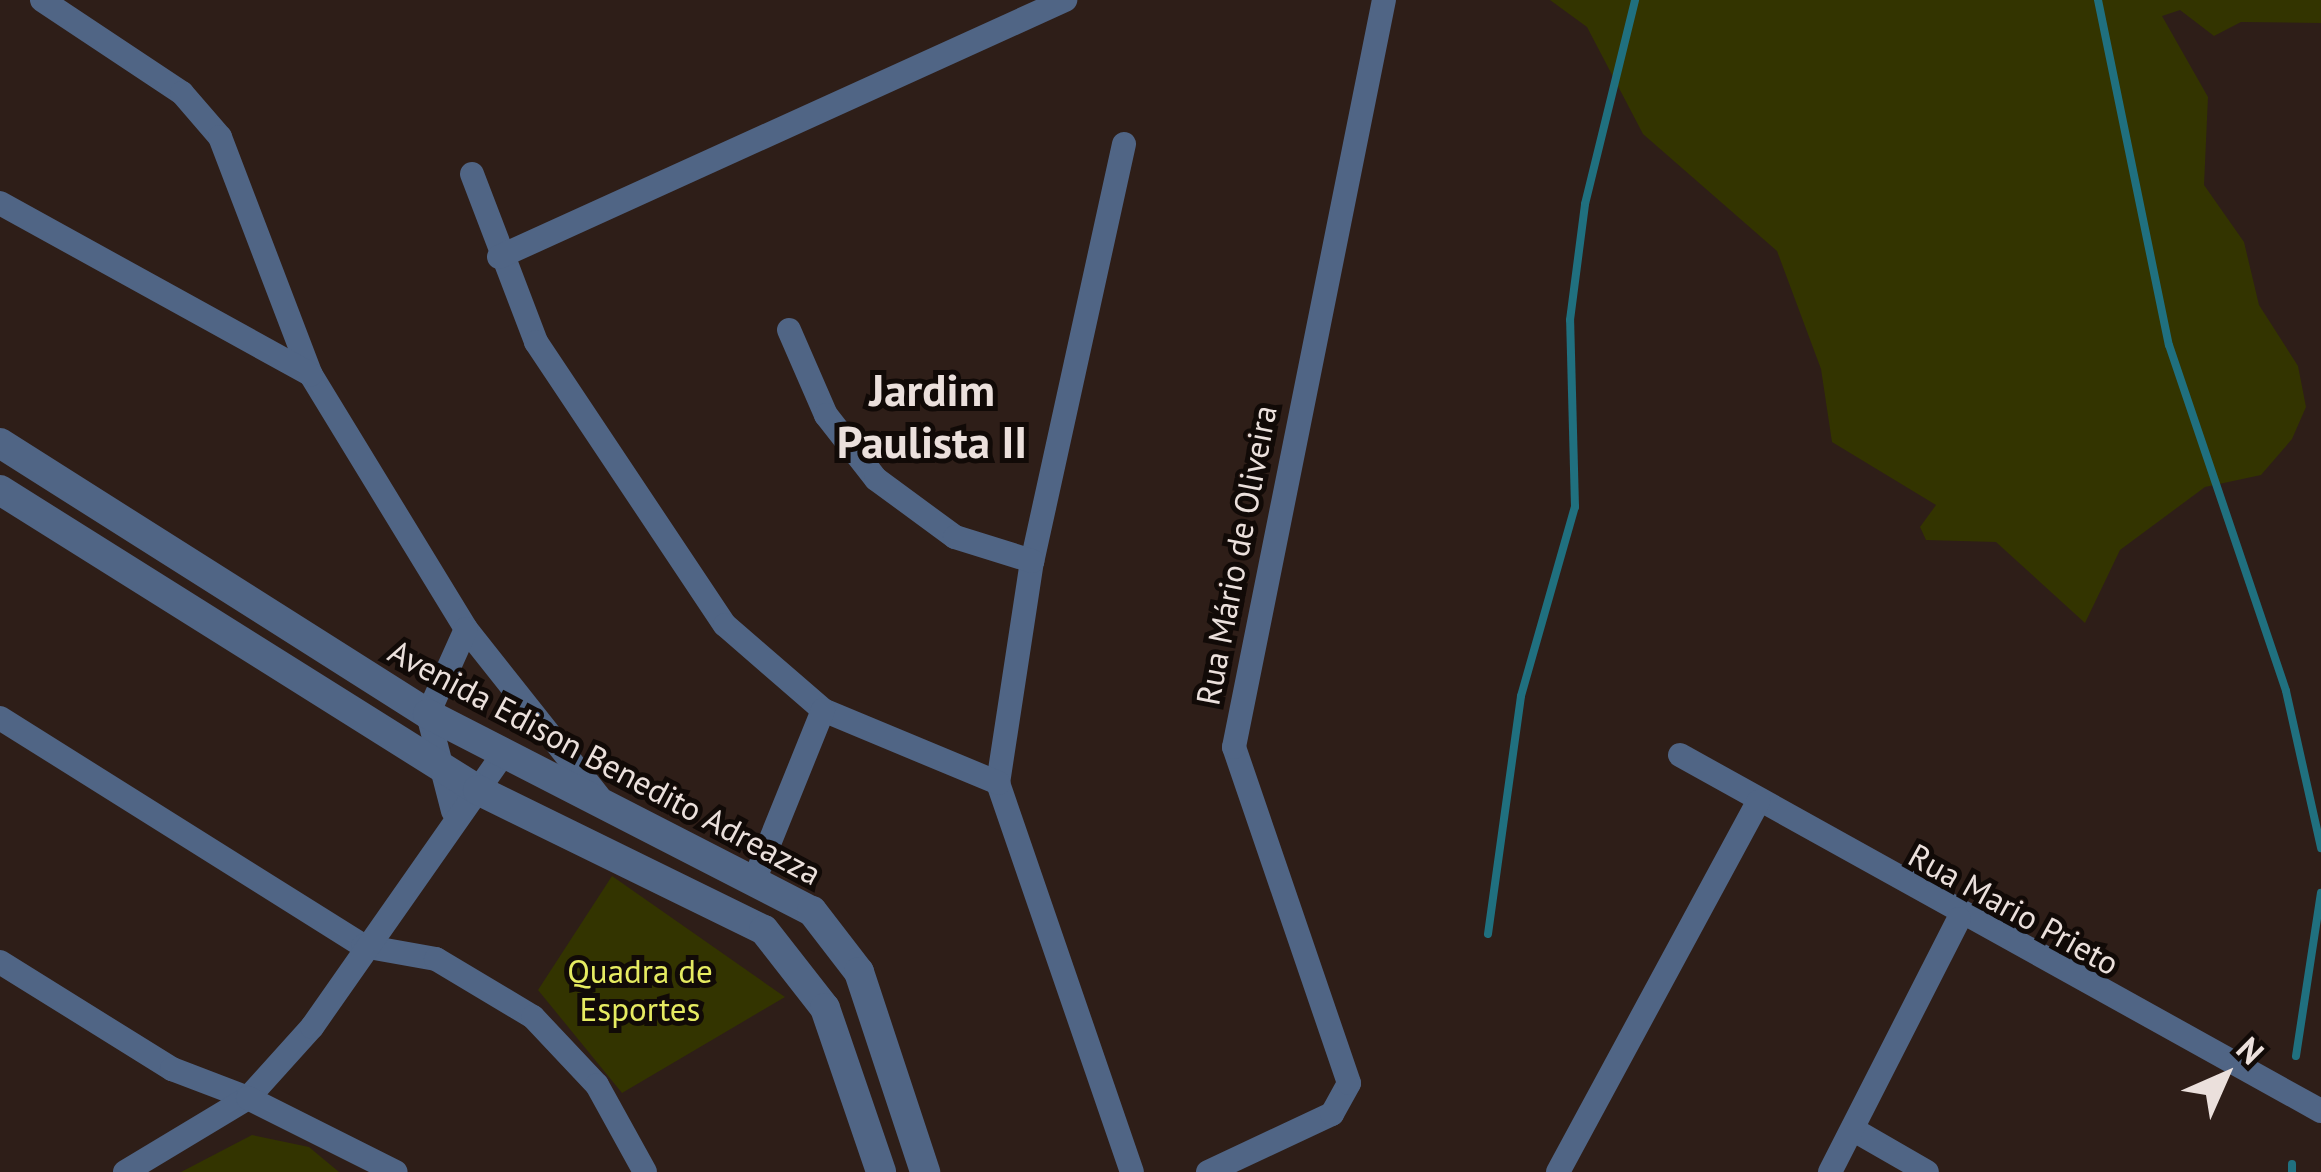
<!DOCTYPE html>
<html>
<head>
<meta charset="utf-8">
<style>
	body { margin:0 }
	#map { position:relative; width:2321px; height:1172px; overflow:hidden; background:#2e1e18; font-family:"PT Sans",sans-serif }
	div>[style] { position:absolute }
	.green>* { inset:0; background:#333400 }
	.stream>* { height:8px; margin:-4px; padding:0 4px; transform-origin:4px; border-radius:4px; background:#20707f }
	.minor>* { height:24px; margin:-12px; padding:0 12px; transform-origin:12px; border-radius:12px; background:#506585 }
	.tertiary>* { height:30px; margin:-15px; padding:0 15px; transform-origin:15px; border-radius:15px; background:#506585 }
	span { translate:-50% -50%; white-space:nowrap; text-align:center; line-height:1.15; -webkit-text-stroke:10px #110a07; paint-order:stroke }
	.street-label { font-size:33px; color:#ebe0dc }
	.park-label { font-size:33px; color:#e6eb61 }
	.district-label { font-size:45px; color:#ebe0dc; font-weight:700 }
	.north { position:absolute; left:2165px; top:1016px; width:120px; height:120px; -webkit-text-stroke:9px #110a07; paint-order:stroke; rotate:45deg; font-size:33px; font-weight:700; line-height:48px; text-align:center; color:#ebe0dc }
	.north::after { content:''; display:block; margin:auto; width:42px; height:54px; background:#ebe0dc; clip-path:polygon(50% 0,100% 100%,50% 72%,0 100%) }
</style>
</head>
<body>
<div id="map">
	<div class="green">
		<i style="clip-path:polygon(1550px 0,2321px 0,2321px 23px,2241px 22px,2214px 36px,2180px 10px,2162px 16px,2208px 97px,2204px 185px,2244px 242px,2259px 305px,2298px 366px,2306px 407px,2292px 439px,2261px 475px,2205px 487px,2120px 550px,2085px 623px,1996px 542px,1926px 540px,1920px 527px,1936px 505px,1832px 442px,1821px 369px,1777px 251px,1643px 134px,1587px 27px)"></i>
		<i style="clip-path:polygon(612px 876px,785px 997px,622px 1093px,538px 990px)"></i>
		<i style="clip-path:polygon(252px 1135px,309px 1147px,339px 1172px,181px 1172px)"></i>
	</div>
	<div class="stream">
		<i style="left:2098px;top:0;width:352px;rotate:78.4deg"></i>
		<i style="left:2169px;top:345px;width:365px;rotate:71.3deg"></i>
		<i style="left:2286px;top:691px;width:161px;rotate:77.4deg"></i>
		<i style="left:1488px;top:934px;width:240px;rotate:-82.1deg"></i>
		<i style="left:1521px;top:696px;width:197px;rotate:-74.1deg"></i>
		<i style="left:1575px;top:507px;width:187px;rotate:-91.5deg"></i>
		<i style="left:1570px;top:320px;width:117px;rotate:-82.6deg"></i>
		<i style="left:1585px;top:204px;width:210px;rotate:-76.2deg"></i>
		<i style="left:2296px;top:1056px;width:165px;rotate:-81.3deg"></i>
		<i style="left:2292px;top:1172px;width:8px;rotate:-90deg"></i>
	</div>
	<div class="minor">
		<i style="left:42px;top:0;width:168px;rotate:33.6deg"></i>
		<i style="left:182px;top:93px;width:58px;rotate:49.2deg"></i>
		<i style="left:220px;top:137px;width:255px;rotate:69.1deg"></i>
		<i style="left:311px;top:375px;width:298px;rotate:58.6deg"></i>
		<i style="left:466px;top:629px;width:214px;rotate:51.6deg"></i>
		<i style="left:1124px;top:144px;width:427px;rotate:102.4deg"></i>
		<i style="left:1032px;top:561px;width:225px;rotate:98.7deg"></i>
		<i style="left:998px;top:783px;width:411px;rotate:71deg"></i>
		<i style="left:472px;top:174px;width:180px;rotate:69.1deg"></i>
		<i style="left:536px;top:342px;width:340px;rotate:56.3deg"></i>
		<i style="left:725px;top:625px;width:130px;rotate:40.9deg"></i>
		<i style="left:823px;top:710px;width:190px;rotate:22.6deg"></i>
		<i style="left:0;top:203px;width:355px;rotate:28.9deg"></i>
		<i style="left:499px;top:257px;width:622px;rotate:-24.42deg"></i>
		<i style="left:789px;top:330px;width:93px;rotate:66.5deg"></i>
		<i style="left:826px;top:415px;width:81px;rotate:52deg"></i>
		<i style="left:876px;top:479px;width:98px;rotate:36.3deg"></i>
		<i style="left:955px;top:537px;width:81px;rotate:17.3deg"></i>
		<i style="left:0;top:718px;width:429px;rotate:32.1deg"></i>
		<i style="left:363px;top:946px;width:74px;rotate:10.1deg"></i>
		<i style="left:436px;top:959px;width:113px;rotate:30.9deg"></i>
		<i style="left:533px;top:1017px;width:93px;rotate:46.7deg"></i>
		<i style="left:597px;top:1085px;width:99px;rotate:61.1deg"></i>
		<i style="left:1680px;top:755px;width:733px;rotate:29.05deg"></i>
		<i style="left:453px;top:811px;width:100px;rotate:-104.5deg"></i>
		<i style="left:428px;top:714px;width:93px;rotate:-65.9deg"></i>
		<i style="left:756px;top:876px;width:179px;rotate:-68deg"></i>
		<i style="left:0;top:962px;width:203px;rotate:31.9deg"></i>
		<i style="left:172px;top:1069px;width:81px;rotate:20.9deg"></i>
		<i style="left:248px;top:1098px;width:96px;rotate:-48deg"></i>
		<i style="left:312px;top:1027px;width:331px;rotate:-55deg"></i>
		<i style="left:1854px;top:1130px;width:84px;rotate:29.9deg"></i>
		<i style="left:125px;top:1172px;width:144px;rotate:-31deg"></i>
		<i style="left:248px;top:1098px;width:165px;rotate:26.6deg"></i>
		<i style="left:1208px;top:1172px;width:137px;rotate:-25.1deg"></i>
		<i style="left:1332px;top:1114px;width:35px;rotate:-61deg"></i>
		<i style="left:1349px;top:1083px;width:355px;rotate:-108.9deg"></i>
		<i style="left:1234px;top:747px;width:762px;rotate:-78.65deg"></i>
		<i style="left:1558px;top:1172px;width:421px;rotate:-61.6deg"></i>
		<i style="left:1830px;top:1172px;width:284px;rotate:-63deg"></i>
	</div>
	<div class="tertiary">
		<i style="left:0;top:443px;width:507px;rotate:32.34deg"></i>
		<i style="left:428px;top:714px;width:432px;rotate:27.2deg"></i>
		<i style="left:812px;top:911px;width:77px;rotate:52.4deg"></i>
		<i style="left:859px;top:972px;width:211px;rotate:71.7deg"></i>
		<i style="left:0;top:490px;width:564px;rotate:32.11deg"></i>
		<i style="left:478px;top:790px;width:318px;rotate:26.1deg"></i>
		<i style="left:764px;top:930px;width:99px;rotate:52deg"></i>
		<i style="left:825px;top:1008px;width:173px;rotate:71.1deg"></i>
	</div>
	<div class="street-label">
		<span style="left:1236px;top:555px;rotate:-79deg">Rua Mário de Oliveira</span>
		<span style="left:605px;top:762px;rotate:28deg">Avenida Edison Benedito Adreazza</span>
		<span style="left:2014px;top:909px;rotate:29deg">Rua Mario Prieto</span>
	</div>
	<div class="park-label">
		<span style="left:640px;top:990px">Quadra de<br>Esportes</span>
	</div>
	<div class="district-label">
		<span style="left:932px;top:416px">Jardim<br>Paulista II</span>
	</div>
	<div class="north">N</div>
</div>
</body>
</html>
